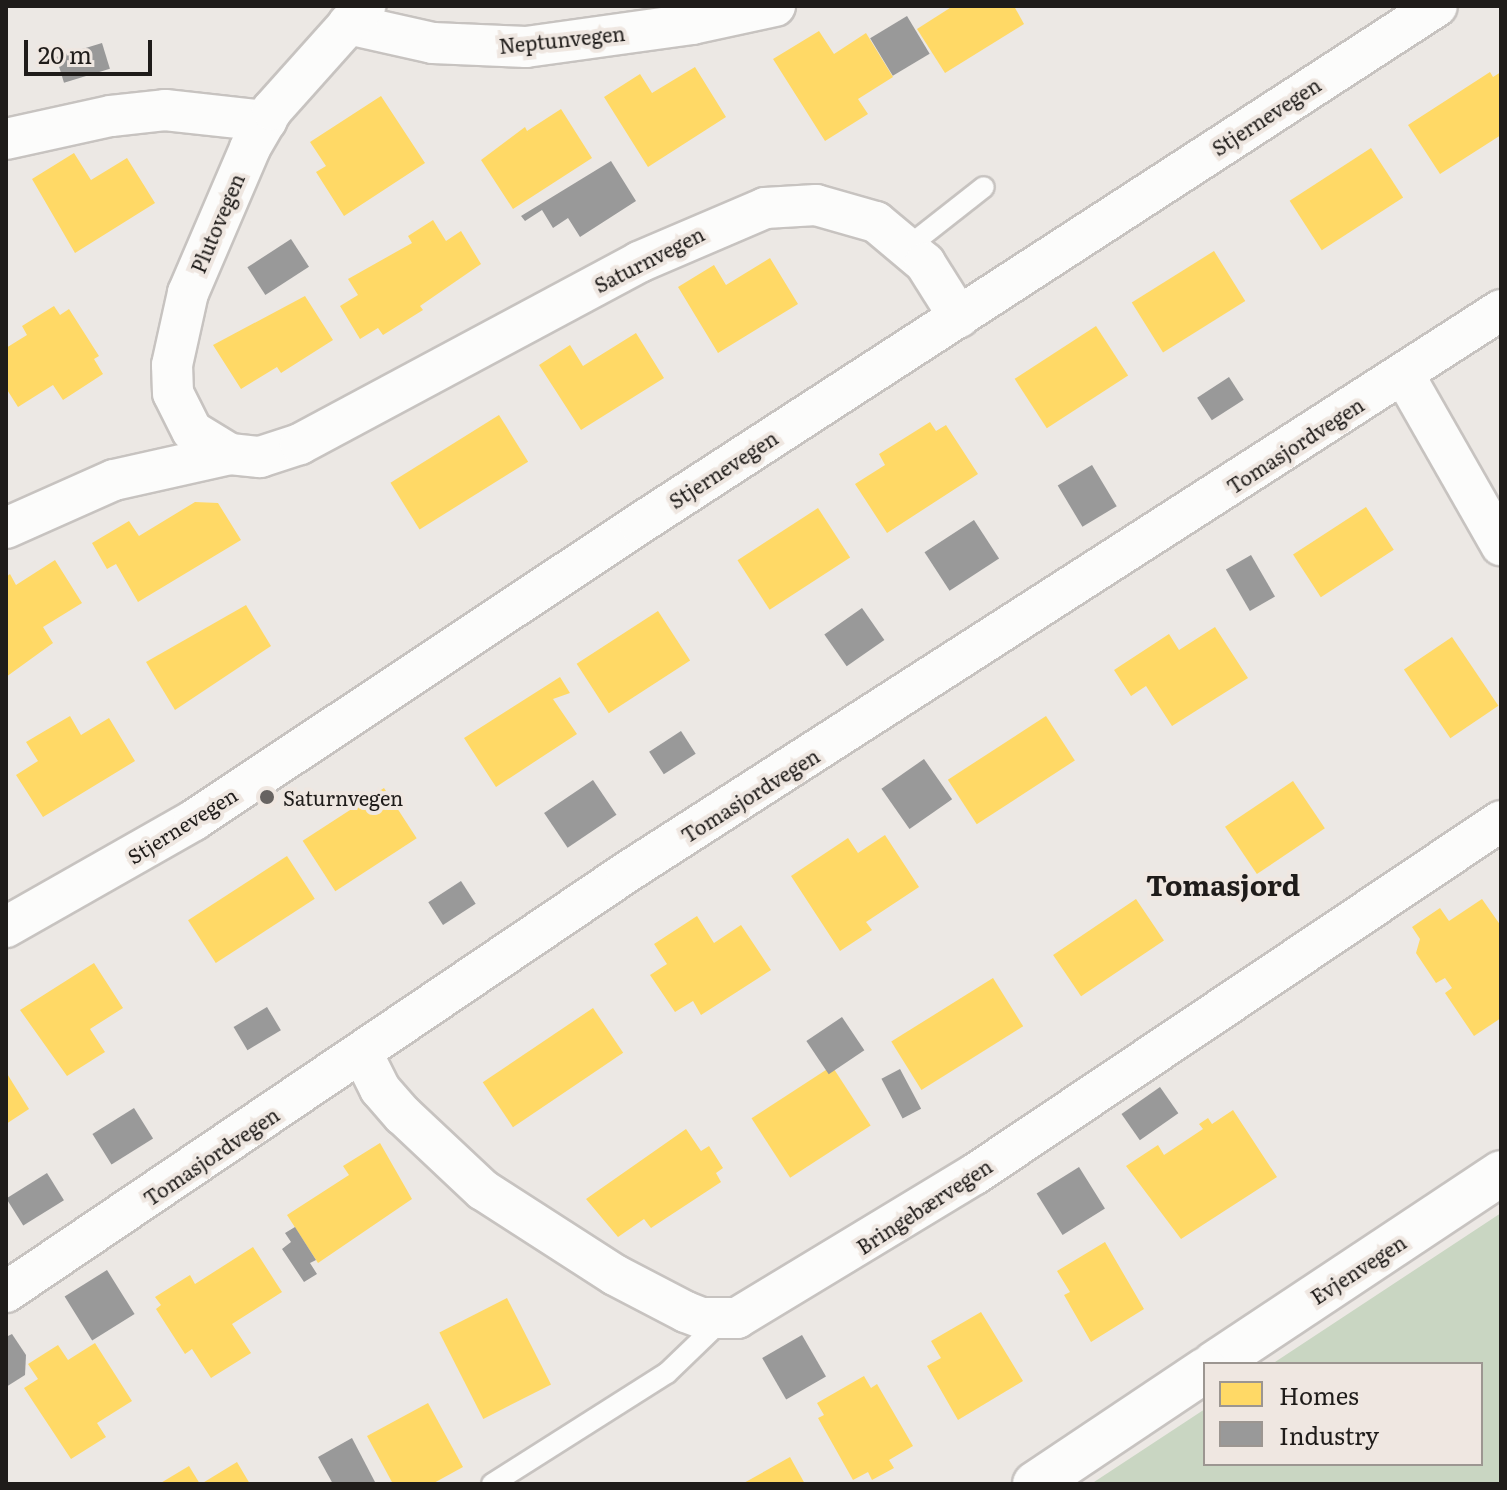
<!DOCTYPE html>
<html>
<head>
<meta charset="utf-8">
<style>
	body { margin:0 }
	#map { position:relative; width:1507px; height:1490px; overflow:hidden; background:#ece8e4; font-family:Literata,serif }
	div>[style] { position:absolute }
	.green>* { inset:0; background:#c9d6c2 }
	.homes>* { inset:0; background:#ffd966; transform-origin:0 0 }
	.industry>* { inset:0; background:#999; transform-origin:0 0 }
	.roads { filter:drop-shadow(2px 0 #c7c3c0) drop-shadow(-2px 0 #c7c3c0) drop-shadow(0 2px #c7c3c0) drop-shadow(0 -2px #c7c3c0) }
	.lane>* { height:20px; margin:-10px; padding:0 10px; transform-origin:10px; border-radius:10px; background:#fcfcfb }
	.street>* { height:40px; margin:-20px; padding:0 20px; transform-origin:20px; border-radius:20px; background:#fcfcfb }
	.secondary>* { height:44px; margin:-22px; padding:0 22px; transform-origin:22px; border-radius:22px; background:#fcfcfb }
	.dots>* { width:22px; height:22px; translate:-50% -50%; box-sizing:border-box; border:4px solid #efe7e1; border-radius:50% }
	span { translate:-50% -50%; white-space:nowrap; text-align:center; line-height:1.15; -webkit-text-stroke:8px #efe7e1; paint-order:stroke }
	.street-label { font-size:20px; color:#1f1c1a }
	.poi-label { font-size:20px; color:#1f1c1a }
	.left { translate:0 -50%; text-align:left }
	.district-label { font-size:28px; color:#1f1c1a; font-weight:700 }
	.frame { position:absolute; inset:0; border:8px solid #1f1c1a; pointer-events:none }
	.legend { position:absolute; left:1203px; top:1362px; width:280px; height:104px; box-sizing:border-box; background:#efe7e1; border:2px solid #9c9691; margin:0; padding:10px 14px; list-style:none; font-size:24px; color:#1f1c1a }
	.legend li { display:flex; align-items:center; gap:16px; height:40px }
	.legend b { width:40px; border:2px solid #9c9691 }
	.scale { position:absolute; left:24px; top:40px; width:128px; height:36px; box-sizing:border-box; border:4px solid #1f1c1a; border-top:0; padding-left:10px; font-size:24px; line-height:28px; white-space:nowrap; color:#1f1c1a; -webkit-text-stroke:6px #efe7e1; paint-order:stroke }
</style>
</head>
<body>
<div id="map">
	<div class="green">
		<i style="clip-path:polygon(1501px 1213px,1501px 1484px,1091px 1484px,1205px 1409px,1205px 1464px,1481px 1464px,1481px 1364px,1272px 1364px)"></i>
	</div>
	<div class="homes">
		<i style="clip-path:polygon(953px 6px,1014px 6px,1024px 24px,945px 73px,917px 29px)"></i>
		<i style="clip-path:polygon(819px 31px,834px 54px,866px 33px,893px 77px,858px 99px,868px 114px,825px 141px,773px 59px)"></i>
		<i style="clip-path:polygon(695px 67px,726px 117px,648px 167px,604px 97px,640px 74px,652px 93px)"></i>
		<i style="clip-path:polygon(1490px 72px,1493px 77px,1501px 72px,1501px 135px,1440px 174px,1408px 125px)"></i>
		<i style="clip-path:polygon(381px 96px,425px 163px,344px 216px,316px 172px,326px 166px,310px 142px)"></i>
		<i style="clip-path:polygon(561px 109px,592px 158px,513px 209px,481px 160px,525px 127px,527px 131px)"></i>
		<i style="left:1371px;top:148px;width:59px;height:97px;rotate:57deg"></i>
		<i style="clip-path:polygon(74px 153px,91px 180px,127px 158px,155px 203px,75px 253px,32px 179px)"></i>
		<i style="clip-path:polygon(433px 220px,446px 241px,461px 231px,481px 264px,420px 306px,423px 310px,383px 335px,378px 328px,360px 339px,340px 306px,358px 295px,348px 279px,412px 243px,408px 236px)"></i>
		<i style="left:1214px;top:251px;width:59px;height:97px;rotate:58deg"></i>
		<i style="clip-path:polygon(770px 258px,798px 304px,718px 353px,678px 287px,714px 265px,726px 285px)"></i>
		<i style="clip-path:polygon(305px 296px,333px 340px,281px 373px,277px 367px,241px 389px,213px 345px)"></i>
		<i style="clip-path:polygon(54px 306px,60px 315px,69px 309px,99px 356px,94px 359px,103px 374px,63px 400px,53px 385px,18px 407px,6px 388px,6px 348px,27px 335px,22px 326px)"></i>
		<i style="left:1096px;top:326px;width:59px;height:97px;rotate:57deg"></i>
		<i style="clip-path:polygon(636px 333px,664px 378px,581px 430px,539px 365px,570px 345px,583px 366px)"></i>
		<i style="left:499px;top:415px;width:55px;height:128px;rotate:58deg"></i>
		<i style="clip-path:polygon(930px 422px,936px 431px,946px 425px,978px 474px,887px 533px,855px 484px,885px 465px,879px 454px)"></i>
		<i style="clip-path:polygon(195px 502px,218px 503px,241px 540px,138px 602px,116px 564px,107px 569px,92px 543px,129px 521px,139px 536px)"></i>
		<i style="left:1366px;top:507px;width:51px;height:87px;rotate:57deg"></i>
		<i style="left:818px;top:508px;width:59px;height:96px;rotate:57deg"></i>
		<i style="clip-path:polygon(55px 560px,82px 603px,43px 627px,53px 643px,6px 677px,6px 577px,10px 574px,16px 585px)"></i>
		<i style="clip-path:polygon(246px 605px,271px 646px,175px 710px,146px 662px)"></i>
		<i style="left:658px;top:611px;width:59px;height:97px;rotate:57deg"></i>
		<i style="clip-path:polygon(1215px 627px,1248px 678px,1172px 726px,1146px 686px,1131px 696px,1114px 670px,1169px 634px,1179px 650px)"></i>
		<i style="left:1452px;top:637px;width:83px;height:58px;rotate:56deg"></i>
		<i style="clip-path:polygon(560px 677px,570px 693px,553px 699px,577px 734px,496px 787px,464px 738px)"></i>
		<i style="clip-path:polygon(70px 716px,81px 735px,109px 718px,135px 761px,43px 817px,16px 775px,38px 761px,26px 742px)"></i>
		<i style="left:1046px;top:716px;width:53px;height:117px;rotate:57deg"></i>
		<i style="left:1293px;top:781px;width:57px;height:82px;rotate:56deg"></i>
		<i style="left:384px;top:788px;width:60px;height:97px;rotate:57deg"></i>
		<i style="clip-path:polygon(885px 835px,919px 887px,866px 922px,872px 930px,840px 951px,791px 876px,848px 838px,858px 853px)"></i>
		<i style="left:287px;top:856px;width:51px;height:118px;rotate:57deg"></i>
		<i style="left:1136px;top:899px;width:50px;height:100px;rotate:56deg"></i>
		<i style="clip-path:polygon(1482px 899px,1501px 926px,1501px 1018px,1474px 1036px,1445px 993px,1452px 988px,1445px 978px,1436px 983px,1416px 953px,1420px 939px,1412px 927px,1440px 908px,1449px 921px)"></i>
		<i style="clip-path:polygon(697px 916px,714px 943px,741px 925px,771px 970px,701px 1015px,693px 1001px,675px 1012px,650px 975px,667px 964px,654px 944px)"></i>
		<i style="clip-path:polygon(94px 963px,123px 1008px,90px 1029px,105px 1052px,67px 1076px,20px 1010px)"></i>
		<i style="left:993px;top:978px;width:57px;height:120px;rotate:58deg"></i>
		<i style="left:593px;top:1008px;width:54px;height:133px;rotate:56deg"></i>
		<i style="left:832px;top:1066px;width:71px;height:96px;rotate:57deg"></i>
		<i style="clip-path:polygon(6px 1072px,29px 1109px,6px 1124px)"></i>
		<i style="clip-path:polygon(1233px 1110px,1277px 1177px,1181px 1239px,1126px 1166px,1158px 1145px,1164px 1155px,1203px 1129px,1199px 1124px,1208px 1118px,1212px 1124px)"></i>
		<i style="clip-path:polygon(686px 1129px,701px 1151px,709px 1146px,723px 1168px,716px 1173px,721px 1182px,651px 1228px,644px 1219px,618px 1237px,586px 1199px)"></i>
		<i style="clip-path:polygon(380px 1143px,412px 1199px,318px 1263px,287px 1215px,349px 1175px,343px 1166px)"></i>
		<i style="clip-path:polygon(1105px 1242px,1144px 1309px,1091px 1342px,1064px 1295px,1070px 1292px,1057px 1271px)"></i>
		<i style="clip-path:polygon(253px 1247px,282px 1292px,232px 1324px,251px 1353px,211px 1378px,192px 1349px,185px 1354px,156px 1309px,161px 1305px,155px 1297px,190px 1275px,195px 1284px)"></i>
		<i style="left:507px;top:1298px;width:97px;height:76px;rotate:63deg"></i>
		<i style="clip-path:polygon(981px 1312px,1023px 1381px,958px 1420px,927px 1366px,941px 1358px,931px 1341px)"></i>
		<i style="clip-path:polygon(95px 1343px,132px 1401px,97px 1423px,106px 1437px,71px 1459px,24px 1388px,38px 1379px,28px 1364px,58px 1345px,68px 1360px)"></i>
		<i style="clip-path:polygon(864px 1376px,871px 1388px,877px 1384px,913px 1446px,889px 1460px,894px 1468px,872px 1480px,868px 1472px,853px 1480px,818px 1418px,824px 1415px,817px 1403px)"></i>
		<i style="clip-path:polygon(428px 1403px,463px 1467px,432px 1484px,393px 1484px,367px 1436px)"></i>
		<i style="clip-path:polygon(790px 1457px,805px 1484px,742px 1484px)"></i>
		<i style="clip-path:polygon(237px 1462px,250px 1484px,201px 1484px)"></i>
		<i style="clip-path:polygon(189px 1466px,200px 1484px,159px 1484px)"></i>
	</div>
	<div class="industry">
		<i style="left:907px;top:16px;width:44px;height:43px;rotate:59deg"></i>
		<i style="left:102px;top:43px;width:27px;height:48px;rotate:73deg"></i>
		<i style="clip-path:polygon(611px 161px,636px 201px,580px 237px,568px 218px,553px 228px,542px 210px,525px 221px,521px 216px)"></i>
		<i style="left:291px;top:239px;width:33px;height:52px;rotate:57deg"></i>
		<i style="left:1229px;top:377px;width:27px;height:38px;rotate:57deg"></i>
		<i style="left:1092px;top:465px;width:48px;height:40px;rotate:59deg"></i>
		<i style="left:974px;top:520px;width:46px;height:59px;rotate:57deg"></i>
		<i style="left:1251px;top:555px;width:48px;height:29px;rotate:60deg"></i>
		<i style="left:862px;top:608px;width:39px;height:46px;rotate:55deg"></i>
		<i style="left:681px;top:731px;width:27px;height:38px;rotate:57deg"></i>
		<i style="left:924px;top:759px;width:49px;height:52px;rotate:55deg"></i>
		<i style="left:593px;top:780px;width:42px;height:59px;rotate:56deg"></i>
		<i style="left:461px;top:881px;width:27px;height:39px;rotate:57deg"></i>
		<i style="left:267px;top:1007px;width:27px;height:39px;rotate:59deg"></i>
		<i style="left:842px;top:1017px;width:40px;height:43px;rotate:56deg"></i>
		<i style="left:900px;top:1069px;width:45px;height:21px;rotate:62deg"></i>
		<i style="left:1160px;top:1087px;width:32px;height:47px;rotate:55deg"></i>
		<i style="left:134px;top:1108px;width:36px;height:49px;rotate:58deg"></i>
		<i style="left:1079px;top:1167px;width:49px;height:50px;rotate:58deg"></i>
		<i style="left:47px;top:1173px;width:32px;height:48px;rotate:58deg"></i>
		<i style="clip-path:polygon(295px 1227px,316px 1260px,310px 1263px,317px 1274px,304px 1282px,282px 1249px,291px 1242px,285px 1233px)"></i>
		<i style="left:107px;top:1270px;width:52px;height:50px;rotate:58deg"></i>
		<i style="clip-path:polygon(12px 1334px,26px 1355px,25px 1375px,6px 1387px,6px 1337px)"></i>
		<i style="left:802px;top:1335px;width:48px;height:46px;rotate:60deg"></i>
		<i style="clip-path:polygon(352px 1438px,375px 1482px,371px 1484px,333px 1484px,318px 1457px)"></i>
	</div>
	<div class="roads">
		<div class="lane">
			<i style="left:909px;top:246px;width:95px;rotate:-38.2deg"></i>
			<i style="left:492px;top:1484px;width:207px;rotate:-32.4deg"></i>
			<i style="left:667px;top:1373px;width:76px;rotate:-43.9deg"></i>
		</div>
		<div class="street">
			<i style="left:348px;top:24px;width:87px;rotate:12.6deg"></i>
			<i style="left:433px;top:43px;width:93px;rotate:2.5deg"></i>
			<i style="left:526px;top:47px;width:168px;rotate:-7.9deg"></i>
			<i style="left:692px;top:24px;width:85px;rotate:-12.2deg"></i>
			<i style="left:6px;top:139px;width:107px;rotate:-12.4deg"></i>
			<i style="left:111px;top:116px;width:54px;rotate:-6.3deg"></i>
			<i style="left:165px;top:110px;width:102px;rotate:6.2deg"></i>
			<i style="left:1404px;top:375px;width:196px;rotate:60.3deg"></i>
			<i style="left:230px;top:454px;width:44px;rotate:-148.8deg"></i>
			<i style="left:192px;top:431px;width:42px;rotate:-116.6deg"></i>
			<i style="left:173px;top:393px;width:28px;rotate:-92deg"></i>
			<i style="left:172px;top:365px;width:74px;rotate:-77.5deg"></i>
			<i style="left:188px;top:293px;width:158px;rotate:-66.8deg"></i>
			<i style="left:250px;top:148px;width:44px;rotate:-59.9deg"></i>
			<i style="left:272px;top:110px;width:140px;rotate:-48.2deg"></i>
			<i style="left:6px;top:528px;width:118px;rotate:-24deg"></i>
			<i style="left:114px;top:480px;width:119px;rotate:-12.6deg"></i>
			<i style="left:230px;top:454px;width:30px;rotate:6deg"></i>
			<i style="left:260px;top:457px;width:42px;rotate:-18deg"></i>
			<i style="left:300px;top:444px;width:385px;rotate:-28.2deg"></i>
			<i style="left:639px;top:262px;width:137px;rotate:-23.2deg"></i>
			<i style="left:765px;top:208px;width:51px;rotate:-3.4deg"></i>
			<i style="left:816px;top:205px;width:62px;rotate:15.8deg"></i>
			<i style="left:876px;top:222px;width:64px;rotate:39.9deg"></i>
			<i style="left:925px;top:263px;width:64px;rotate:57.8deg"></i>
			<i style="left:6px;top:927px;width:216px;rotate:-29.6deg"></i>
			<i style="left:194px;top:820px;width:534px;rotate:-33.63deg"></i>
			<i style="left:639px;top:524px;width:951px;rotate:-32.99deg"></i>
			<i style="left:362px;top:1053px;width:40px;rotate:63.4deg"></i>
			<i style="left:380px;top:1089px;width:35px;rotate:49deg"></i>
			<i style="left:403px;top:1115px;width:110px;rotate:43.2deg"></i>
			<i style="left:483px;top:1190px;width:157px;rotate:32.8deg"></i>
			<i style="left:615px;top:1275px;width:80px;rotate:27.5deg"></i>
			<i style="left:686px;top:1312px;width:17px;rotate:21deg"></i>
			<i style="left:702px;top:1318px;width:35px"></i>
			<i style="left:737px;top:1318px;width:278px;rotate:-31.2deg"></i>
			<i style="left:975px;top:1174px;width:633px;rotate:-33.87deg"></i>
			<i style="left:6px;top:1292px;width:750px;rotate:-34.07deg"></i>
			<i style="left:627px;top:872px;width:1039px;rotate:-32.74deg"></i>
		</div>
		<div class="secondary">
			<i style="left:1214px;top:1364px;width:345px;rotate:-33.6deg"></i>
			<i style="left:1035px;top:1484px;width:205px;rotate:-33.8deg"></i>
		</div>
	</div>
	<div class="dots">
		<i style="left:267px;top:797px;background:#676361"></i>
	</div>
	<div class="street-label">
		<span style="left:562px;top:39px;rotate:-6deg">Neptunvegen</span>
		<span style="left:1266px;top:116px;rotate:-33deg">Stjernevegen</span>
		<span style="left:217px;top:223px;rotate:-67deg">Plutovegen</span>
		<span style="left:649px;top:259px;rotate:-27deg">Saturnvegen</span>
		<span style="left:1295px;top:445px;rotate:-33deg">Tomasjordvegen</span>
		<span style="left:723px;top:469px;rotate:-33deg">Stjernevegen</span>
		<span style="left:750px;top:795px;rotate:-32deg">Tomasjordvegen</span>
		<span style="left:182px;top:825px;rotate:-32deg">Stjernevegen</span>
		<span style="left:211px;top:1156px;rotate:-34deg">Tomasjordvegen</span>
		<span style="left:924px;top:1206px;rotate:-33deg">Bringebærvegen</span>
		<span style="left:1358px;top:1269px;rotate:-33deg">Evjenvegen</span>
	</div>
	<div class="poi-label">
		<span class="left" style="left:283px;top:797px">Saturnvegen</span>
	</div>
	<div class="district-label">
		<span style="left:1223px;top:884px">Tomasjord</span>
	</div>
	<div class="frame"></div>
	<ul class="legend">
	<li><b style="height:22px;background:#ffd966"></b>Homes</li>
	<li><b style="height:22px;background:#999"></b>Industry</li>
	</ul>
	<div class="scale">20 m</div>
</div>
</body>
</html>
